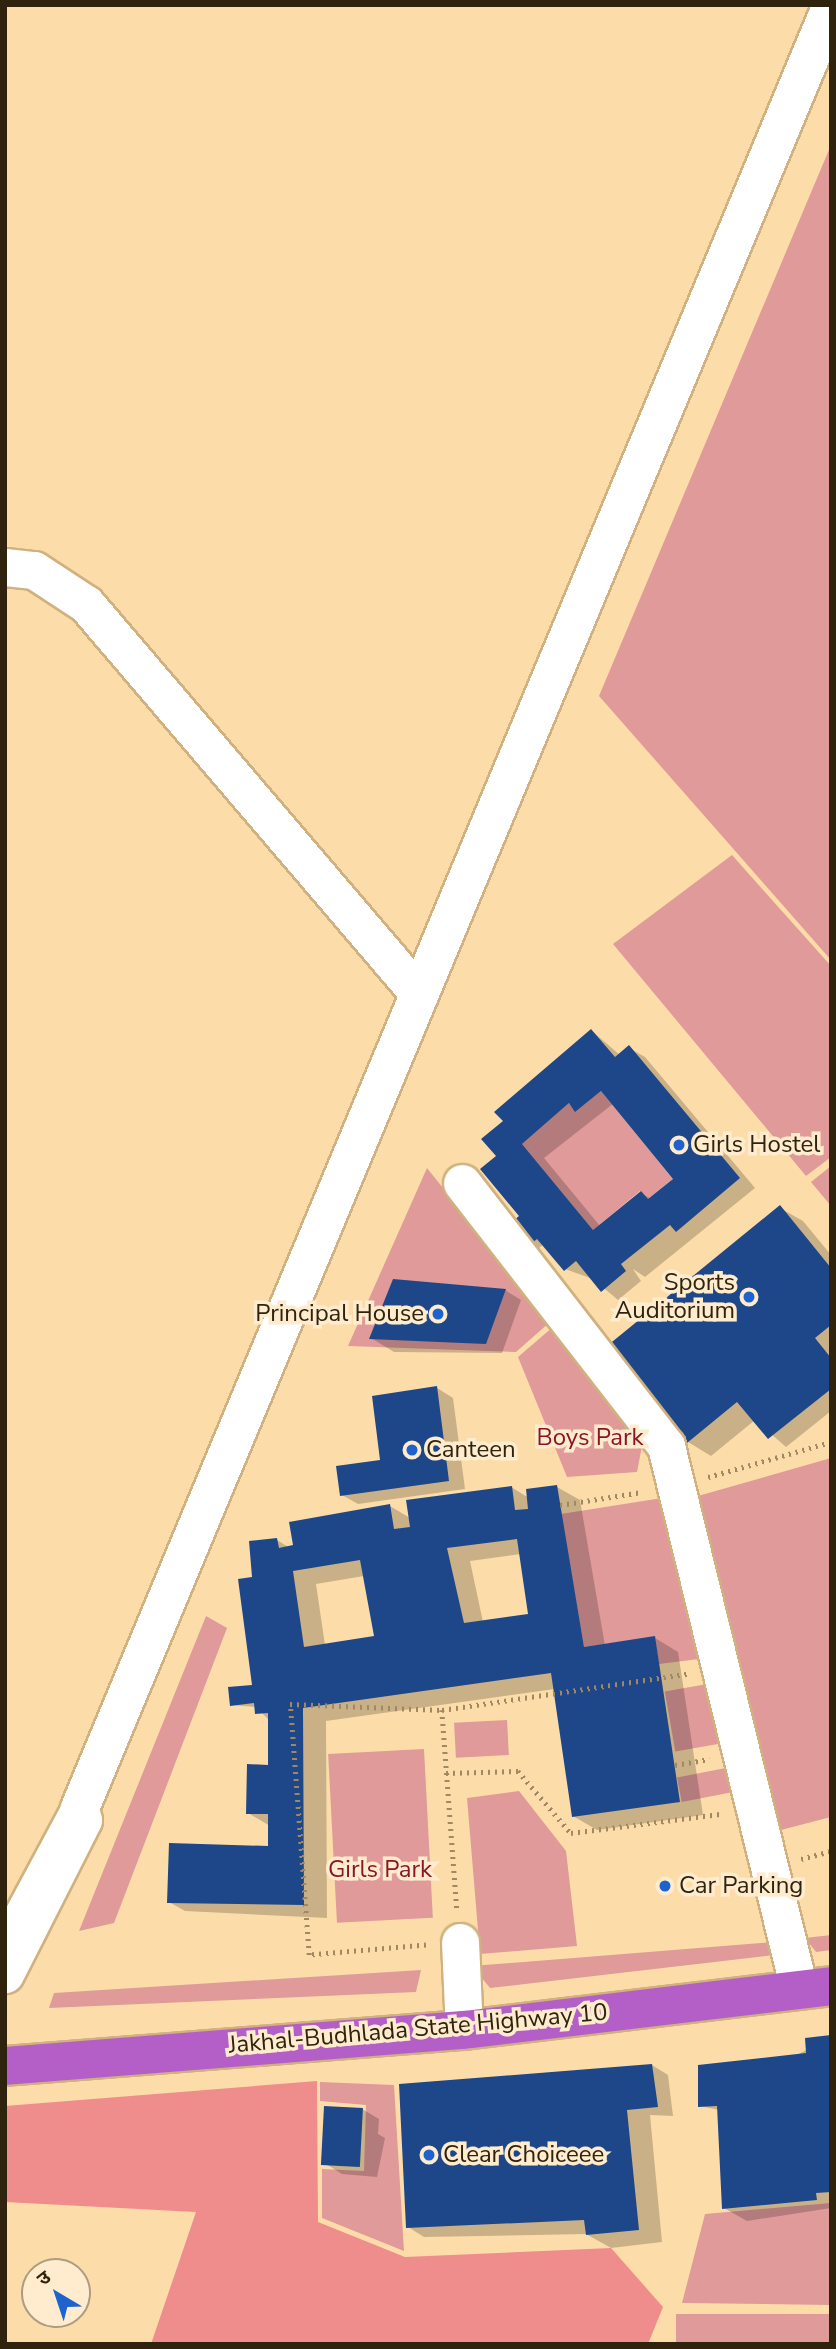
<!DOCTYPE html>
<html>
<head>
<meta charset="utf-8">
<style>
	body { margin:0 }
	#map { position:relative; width:836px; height:2349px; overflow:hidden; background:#fcdda9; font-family:"Nunito Sans","Noto Sans Devanagari",sans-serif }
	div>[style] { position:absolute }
	.green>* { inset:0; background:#e09a9a; transform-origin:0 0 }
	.forest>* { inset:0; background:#ef8c8c }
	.shadow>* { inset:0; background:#0003 }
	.building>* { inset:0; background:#1e478a; transform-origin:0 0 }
	.path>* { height:4.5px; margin-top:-2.25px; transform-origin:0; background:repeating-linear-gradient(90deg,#9f8862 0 2px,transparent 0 7px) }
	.roads { filter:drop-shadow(2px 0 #d0b17f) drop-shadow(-2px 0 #d0b17f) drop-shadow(0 2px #d0b17f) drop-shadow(0 -2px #d0b17f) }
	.street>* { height:37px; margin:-18.5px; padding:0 18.5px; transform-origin:18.5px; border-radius:18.5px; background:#fff }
	.secondary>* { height:38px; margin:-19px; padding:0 19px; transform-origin:19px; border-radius:19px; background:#fff }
	.highway>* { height:38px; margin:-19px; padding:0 19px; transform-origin:19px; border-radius:19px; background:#b45ec8 }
	.dots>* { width:19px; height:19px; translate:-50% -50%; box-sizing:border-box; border:4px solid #ffecce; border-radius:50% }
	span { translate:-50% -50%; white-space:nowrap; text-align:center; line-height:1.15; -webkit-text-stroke:7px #ffecce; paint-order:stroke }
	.poi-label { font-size:24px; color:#2f230e }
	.left { translate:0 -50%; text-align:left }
	.right { translate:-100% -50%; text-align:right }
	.park-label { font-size:24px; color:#8b1527 }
	.street-label { font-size:24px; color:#2f230e }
	.frame { position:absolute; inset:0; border:7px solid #2f230e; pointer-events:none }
	.north { position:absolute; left:21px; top:2258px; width:70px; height:70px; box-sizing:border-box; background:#ffecce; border:2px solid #ac9c81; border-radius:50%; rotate:321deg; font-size:19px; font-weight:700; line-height:28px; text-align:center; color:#2f230e }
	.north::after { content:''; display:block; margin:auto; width:24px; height:32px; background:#1e62cd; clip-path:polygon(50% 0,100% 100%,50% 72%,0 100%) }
</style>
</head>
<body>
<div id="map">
	<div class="green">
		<i style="clip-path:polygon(831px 145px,831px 960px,599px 696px)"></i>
		<i style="clip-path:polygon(732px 855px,831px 966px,831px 1157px,806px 1176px,613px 944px)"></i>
		<i style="clip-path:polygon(601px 1091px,673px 1179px,648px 1199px,640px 1191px,593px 1230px,522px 1144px,569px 1103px,576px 1111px)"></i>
		<i style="clip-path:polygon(831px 1166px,831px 1206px,811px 1182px)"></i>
		<i style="clip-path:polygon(427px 1168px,550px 1322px,516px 1352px,348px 1346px)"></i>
		<i style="clip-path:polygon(554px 1326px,642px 1446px,637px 1472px,567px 1477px,518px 1357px)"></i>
		<i style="clip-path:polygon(831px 1458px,831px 1817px,781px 1830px,698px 1496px)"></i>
		<i style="clip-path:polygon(662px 1498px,699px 1659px,659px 1664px,655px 1637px,584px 1647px,561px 1514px)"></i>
		<i style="clip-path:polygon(206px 1616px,227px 1628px,114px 1923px,79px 1931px)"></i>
		<i style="left:713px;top:1683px;width:61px;height:49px;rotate:80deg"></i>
		<i style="left:507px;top:1720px;width:35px;height:53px;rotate:87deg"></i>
		<i style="left:424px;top:1749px;width:169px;height:96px;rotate:87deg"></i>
		<i style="left:731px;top:1767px;width:25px;height:55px;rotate:79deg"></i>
		<i style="clip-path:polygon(519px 1791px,566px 1851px,577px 1946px,480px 1954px,467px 1798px)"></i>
		<i style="clip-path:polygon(831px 1935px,831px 1950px,816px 1952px,805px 1938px)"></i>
		<i style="clip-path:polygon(775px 1942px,774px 1955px,490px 1988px,472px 1966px)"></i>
		<i style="clip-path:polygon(421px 1970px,416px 1992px,49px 2008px,54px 1993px)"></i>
		<i style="clip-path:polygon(320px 2082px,394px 2085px,404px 2251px,322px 2218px,322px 2169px,364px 2171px,366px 2105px,320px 2101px)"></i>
		<i style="clip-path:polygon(831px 2203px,831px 2305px,682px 2303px,705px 2214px)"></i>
		<i style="left:676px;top:2314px;width:155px;height:32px"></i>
	</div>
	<div class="forest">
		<i style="clip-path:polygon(317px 2081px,318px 2222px,405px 2257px,611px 2248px,663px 2307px,648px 2344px,151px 2344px,196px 2212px,5px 2202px,5px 2106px)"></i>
	</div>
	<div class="shadow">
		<i style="clip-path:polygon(evenodd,592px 1031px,620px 1055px,629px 1048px,645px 1057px,755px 1188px,645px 1277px,633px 1269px,641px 1281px,618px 1300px,593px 1279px,565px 1269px,544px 1244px,515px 1267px,526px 1223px,498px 1156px,505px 1122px,592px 1031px,614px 1103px,675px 1179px,651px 1199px,641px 1193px,600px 1226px,544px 1158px,614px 1103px)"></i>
		<i style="clip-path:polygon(780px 1208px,803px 1221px,831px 1255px,831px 1411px,786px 1447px,755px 1420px,711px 1456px,688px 1442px)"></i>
		<i style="clip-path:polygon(505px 1290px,521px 1300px,502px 1353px,394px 1352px,371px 1338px)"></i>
		<i style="clip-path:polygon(437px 1388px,453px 1398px,465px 1489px,358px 1504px,342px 1495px,382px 1461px)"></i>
		<i style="clip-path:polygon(evenodd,511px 1487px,529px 1498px,557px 1487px,580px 1500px,605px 1646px,655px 1638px,678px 1652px,703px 1815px,597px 1830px,573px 1816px,555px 1689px,326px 1721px,327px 1918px,185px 1911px,169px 1902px,269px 1848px,270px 1826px,248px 1813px,270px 1766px,270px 1721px,256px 1707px,232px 1705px,253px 1686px,254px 1579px,277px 1540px,290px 1548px,390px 1506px,410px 1518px,511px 1487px,521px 1554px,530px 1615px,483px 1622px,470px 1561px,521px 1554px,511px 1487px,364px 1576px,376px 1638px,325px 1645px,316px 1584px,364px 1576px)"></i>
		<i style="clip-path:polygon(831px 2037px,831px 2208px,747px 2221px,724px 2208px,719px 2110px,700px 2106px)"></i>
		<i style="clip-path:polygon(652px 2065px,668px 2075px,673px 2116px,650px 2115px,662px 2242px,611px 2248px,586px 2234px,424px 2237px,408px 2227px)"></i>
		<i style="clip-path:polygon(362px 2109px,379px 2119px,378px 2134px,385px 2138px,377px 2177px,342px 2174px,326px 2164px)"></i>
	</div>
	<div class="building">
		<i style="clip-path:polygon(evenodd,591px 1029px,615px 1057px,629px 1045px,740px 1178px,676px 1232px,670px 1225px,621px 1264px,626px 1271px,601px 1292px,576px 1261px,564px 1271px,537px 1239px,506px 1264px,488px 1242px,519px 1216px,480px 1169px,496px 1156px,481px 1139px,503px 1121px,494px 1112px,591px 1029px,601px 1091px,673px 1179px,648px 1199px,641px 1191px,593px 1230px,522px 1144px,569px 1103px,575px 1112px,601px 1091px)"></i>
		<i style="clip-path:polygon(780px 1205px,831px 1268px,831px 1325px,815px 1338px,831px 1358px,831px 1389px,768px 1439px,737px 1402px,687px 1443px,607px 1346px)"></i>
		<i style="clip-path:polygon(393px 1279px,506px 1289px,486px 1344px,369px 1339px)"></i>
		<i style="clip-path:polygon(437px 1386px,449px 1481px,340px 1496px,336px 1466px,380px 1460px,372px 1396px)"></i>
		<i style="clip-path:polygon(evenodd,557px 1485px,584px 1647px,655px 1636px,680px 1802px,572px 1817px,551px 1673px,303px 1708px,304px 1905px,167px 1903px,169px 1843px,268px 1846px,268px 1814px,246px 1814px,247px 1764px,268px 1765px,268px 1713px,255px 1714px,254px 1703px,230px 1706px,228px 1687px,252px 1685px,238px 1579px,252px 1577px,249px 1541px,277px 1538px,279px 1548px,293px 1545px,289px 1522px,390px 1504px,394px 1529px,410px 1527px,406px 1500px,512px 1486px,515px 1510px,528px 1509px,526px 1489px,557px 1485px,517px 1539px,528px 1614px,464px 1623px,447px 1548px,517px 1539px,557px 1485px,360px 1560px,374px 1636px,304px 1647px,293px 1571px,360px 1560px)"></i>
		<i style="clip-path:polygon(831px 2035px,831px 2192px,816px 2193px,817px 2200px,722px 2209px,717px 2106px,698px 2107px,698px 2065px,806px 2053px,805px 2038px)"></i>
		<i style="clip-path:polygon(652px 2064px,658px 2107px,627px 2110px,639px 2230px,586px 2235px,584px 2220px,406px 2228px,399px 2084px)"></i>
		<i style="left:324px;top:2106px;width:39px;height:59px;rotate:3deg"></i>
	</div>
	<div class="path">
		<i style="left:708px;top:1477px;width:128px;rotate:-15.9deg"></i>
		<i style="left:560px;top:1505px;width:83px;rotate:-9deg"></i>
		<i style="left:442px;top:1710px;width:199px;rotate:85.7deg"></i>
		<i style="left:675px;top:1765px;width:35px;rotate:-10deg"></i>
		<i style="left:446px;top:1773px;width:72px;rotate:-1.6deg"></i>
		<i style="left:518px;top:1771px;width:82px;rotate:49.5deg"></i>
		<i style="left:571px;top:1833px;width:150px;rotate:-7.3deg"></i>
		<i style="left:801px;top:1859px;width:31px;rotate:-15deg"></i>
		<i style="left:426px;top:1945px;width:117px;rotate:175.1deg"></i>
		<i style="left:309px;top:1955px;width:252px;rotate:-94.3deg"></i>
		<i style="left:290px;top:1704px;width:152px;rotate:2.3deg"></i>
		<i style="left:442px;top:1710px;width:248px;rotate:-8.4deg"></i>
	</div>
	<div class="roads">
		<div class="street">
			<i style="left:5px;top:567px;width:29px;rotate:6deg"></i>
			<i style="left:34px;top:570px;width:62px;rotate:33.2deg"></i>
			<i style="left:86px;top:604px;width:513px;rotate:49.51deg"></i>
			<i style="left:462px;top:1183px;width:333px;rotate:52.2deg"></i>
			<i style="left:666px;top:1446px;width:559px;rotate:76.24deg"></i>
			<i style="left:460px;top:1942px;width:88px;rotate:87.4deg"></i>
			<i style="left:5px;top:1948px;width:159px;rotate:-61.8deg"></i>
			<i style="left:80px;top:1808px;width:12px;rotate:76deg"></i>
			<i style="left:83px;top:1820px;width:173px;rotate:116.9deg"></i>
		</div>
		<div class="secondary">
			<i style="left:80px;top:1808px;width:1951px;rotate:-67.36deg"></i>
		</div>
		<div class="highway">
			<i style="left:5px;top:2066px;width:460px;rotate:-4.5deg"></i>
			<i style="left:464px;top:2030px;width:370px;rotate:-6.8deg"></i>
		</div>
	</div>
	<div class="dots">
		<i style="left:679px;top:1145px;background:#1e62cd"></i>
		<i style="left:749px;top:1297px;background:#1e62cd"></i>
		<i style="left:438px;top:1314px;background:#1e62cd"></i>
		<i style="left:412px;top:1450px;background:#1e62cd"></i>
		<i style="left:665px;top:1886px;background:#1e62cd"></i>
		<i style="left:429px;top:2155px;background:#1e62cd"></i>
	</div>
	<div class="poi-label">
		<span class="left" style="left:693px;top:1145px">Girls Hostel</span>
		<span class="right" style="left:735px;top:1297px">Sports<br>Auditorium</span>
		<span class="right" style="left:424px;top:1314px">Principal House</span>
		<span class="left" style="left:426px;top:1450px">Canteen</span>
		<span class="left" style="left:679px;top:1886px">Car Parking</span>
		<span class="left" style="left:443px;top:2155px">Clear Choiceee</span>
	</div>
	<div class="park-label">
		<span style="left:590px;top:1438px">Boys Park</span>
		<span style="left:380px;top:1870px">Girls Park</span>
	</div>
	<div class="street-label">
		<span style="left:418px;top:2029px;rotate:-5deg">Jakhal-Budhlada State Highway 10</span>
	</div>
	<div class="frame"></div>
	<div class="north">उ</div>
</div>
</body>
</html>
